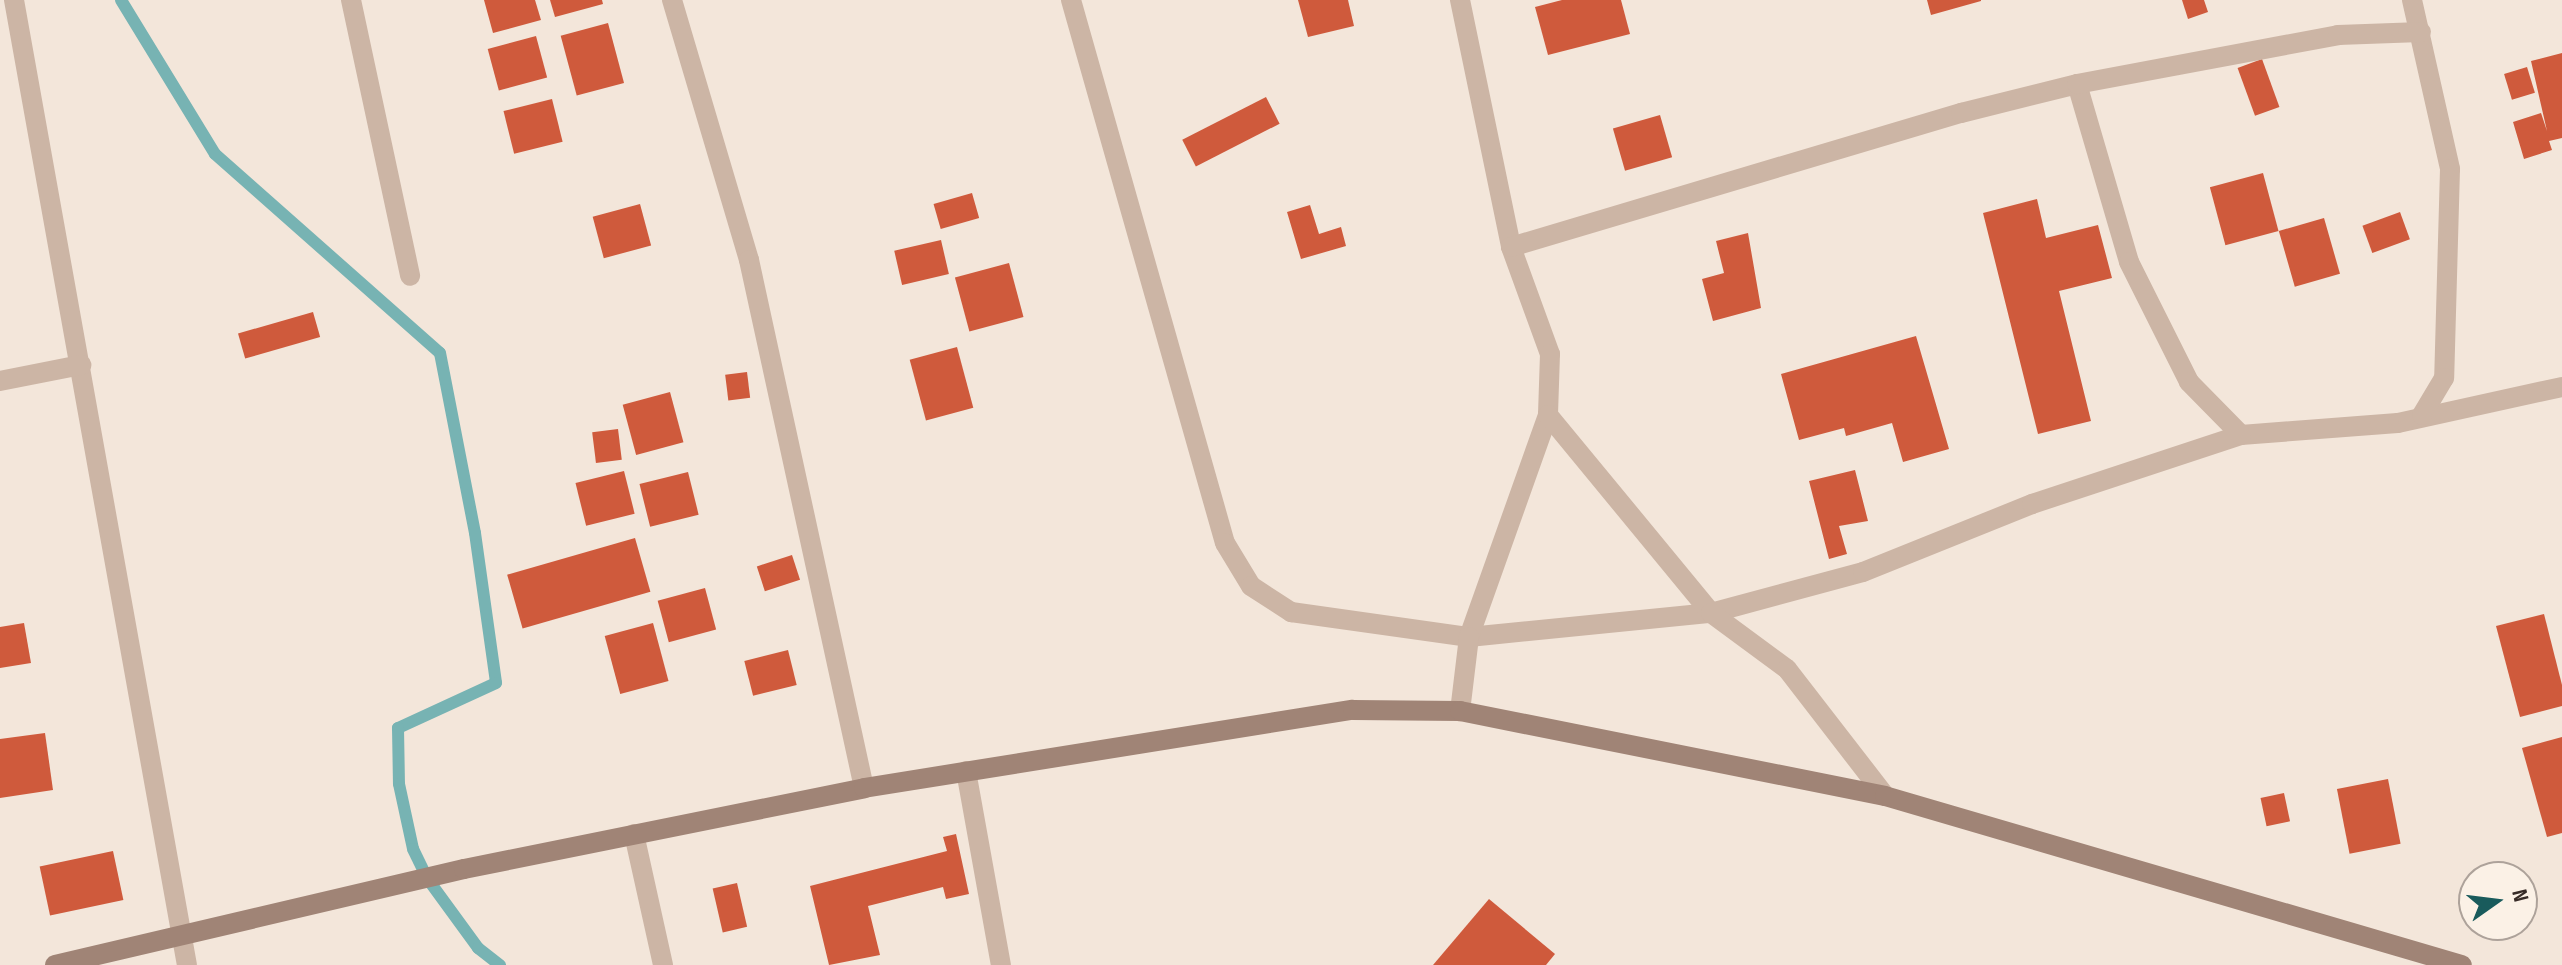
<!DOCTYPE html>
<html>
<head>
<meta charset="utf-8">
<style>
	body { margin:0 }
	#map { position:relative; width:2562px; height:965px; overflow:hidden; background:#f3e6da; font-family:"Sofia Sans Condensed",sans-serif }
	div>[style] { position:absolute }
	.stream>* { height:12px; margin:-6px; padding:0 6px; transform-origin:6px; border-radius:6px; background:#77b3b3 }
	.building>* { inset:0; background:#cf5a3c; transform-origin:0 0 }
	.minor>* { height:20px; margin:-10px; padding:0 10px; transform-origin:10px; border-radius:10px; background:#ccb5a5 }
	.secondary>* { height:20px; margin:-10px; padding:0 10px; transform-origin:10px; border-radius:10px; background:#a08476 }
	span { translate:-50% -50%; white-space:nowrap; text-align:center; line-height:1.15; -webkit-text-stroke:6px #fbf1e6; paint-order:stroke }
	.north { position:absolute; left:2458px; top:861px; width:80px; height:80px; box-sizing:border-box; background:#fbf1e6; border:2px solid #ada29a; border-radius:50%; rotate:76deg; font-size:22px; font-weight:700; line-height:32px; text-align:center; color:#372b27 }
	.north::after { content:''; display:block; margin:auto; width:28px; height:36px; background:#195b5c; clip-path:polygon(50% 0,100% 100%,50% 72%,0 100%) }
</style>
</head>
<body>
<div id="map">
	<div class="stream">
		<i style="left:121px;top:0;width:180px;rotate:58.6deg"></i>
		<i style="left:215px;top:154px;width:300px;rotate:41.5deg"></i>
		<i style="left:440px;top:353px;width:183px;rotate:79deg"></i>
		<i style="left:475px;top:533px;width:151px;rotate:82deg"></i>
		<i style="left:496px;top:683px;width:108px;rotate:155.3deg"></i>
		<i style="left:398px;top:728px;width:56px;rotate:89deg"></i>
		<i style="left:399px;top:784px;width:66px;rotate:77.8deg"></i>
		<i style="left:413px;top:849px;width:32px;rotate:64deg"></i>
		<i style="left:427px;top:878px;width:87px;rotate:53.9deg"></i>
		<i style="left:478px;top:948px;width:28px;rotate:38deg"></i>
	</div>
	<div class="building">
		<i style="clip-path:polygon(484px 0,535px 0,541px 20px,493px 33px)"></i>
		<i style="clip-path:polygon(550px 0,602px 0,603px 4px,555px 17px)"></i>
		<i style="clip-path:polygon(1298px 0,1348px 0,1354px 26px,1308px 37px)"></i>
		<i style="clip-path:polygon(1562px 0,1621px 0,1630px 34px,1548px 55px,1535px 7px)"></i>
		<i style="clip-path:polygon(1927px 0,1981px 0,1981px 1px,1931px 15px)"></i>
		<i style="clip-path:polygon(2182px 0,2204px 0,2208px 12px,2188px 19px)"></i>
		<i style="left:608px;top:23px;width:62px;height:49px;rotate:75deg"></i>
		<i style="left:536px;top:36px;width:43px;height:50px;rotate:75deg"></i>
		<i style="clip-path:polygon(2562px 53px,2562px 138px,2549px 141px,2552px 150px,2524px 159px,2513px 122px,2541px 113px,2547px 131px,2531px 61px)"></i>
		<i style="left:2262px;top:59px;width:51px;height:26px;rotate:70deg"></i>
		<i style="left:2527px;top:67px;width:27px;height:24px;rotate:73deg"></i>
		<i style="left:1266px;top:97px;width:30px;height:94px;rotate:63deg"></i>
		<i style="left:552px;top:99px;width:44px;height:50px;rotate:76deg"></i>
		<i style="left:1660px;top:115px;width:44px;height:49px;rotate:74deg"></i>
		<i style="left:2263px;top:173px;width:60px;height:55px;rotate:75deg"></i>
		<i style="left:972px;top:193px;width:26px;height:40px;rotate:74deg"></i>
		<i style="clip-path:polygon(2037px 199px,2046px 238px,2098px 225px,2112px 278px,2059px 291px,2091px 421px,2038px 434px,1983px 213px)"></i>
		<i style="left:640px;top:204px;width:43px;height:49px;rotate:75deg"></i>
		<i style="clip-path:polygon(1310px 205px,1319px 234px,1341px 227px,1346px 246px,1301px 259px,1287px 212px)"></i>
		<i style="left:2400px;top:212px;width:29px;height:40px;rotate:70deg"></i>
		<i style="left:2324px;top:218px;width:58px;height:47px;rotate:74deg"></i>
		<i style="clip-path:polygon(1748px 233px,1761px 308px,1713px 321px,1702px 279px,1724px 273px,1716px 241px)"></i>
		<i style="left:941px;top:240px;width:35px;height:48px;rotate:77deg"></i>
		<i style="left:1009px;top:263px;width:56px;height:56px;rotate:75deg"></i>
		<i style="left:313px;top:312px;width:26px;height:78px;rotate:74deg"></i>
		<i style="clip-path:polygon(1916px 336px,1949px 449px,1903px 462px,1892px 423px,1846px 436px,1844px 428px,1799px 440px,1781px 374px)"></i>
		<i style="left:957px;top:347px;width:63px;height:49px;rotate:75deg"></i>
		<i style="left:747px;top:372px;width:26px;height:22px;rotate:83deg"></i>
		<i style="left:670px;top:392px;width:52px;height:49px;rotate:75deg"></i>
		<i style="left:618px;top:429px;width:31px;height:26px;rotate:83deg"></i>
		<i style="clip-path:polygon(1855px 470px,1868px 521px,1839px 526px,1847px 554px,1829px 559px,1809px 481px)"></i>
		<i style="left:624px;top:471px;width:44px;height:50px;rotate:76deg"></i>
		<i style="left:688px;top:472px;width:44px;height:50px;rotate:76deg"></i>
		<i style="left:635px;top:538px;width:56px;height:133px;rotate:74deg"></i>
		<i style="left:792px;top:555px;width:26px;height:37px;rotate:72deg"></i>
		<i style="left:705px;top:588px;width:43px;height:49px;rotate:75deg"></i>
		<i style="clip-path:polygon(2544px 614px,2562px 685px,2562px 706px,2520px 717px,2496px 626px)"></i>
		<i style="clip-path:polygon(24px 623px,31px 663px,0 668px,0 627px)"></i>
		<i style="left:653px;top:623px;width:60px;height:50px;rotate:75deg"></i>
		<i style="left:788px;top:650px;width:36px;height:45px;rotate:76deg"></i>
		<i style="clip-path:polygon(45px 733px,53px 790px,0 798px,0 739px)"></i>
		<i style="clip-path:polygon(2562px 737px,2562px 833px,2547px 837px,2522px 748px)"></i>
		<i style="left:2388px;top:779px;width:66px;height:52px;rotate:79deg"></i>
		<i style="left:2284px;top:793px;width:29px;height:24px;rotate:78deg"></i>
		<i style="clip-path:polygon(956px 834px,969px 894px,946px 899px,943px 887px,868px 906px,880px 955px,829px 965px,810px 886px,947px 851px,943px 837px)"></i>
		<i style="left:113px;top:851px;width:50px;height:75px;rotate:78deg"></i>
		<i style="left:737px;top:883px;width:45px;height:25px;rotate:77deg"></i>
		<i style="clip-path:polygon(1489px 899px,1555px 954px,1546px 965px,1433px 965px)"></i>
	</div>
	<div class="minor">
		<i style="left:14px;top:0;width:980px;rotate:79.84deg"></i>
		<i style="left:351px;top:0;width:282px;rotate:77.9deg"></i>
		<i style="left:672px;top:0;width:271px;rotate:73.5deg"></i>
		<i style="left:749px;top:260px;width:540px;rotate:77.71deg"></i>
		<i style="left:1071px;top:0;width:564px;rotate:74.17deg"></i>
		<i style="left:1225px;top:543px;width:50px;rotate:58.8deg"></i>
		<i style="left:1251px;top:586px;width:48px;rotate:33deg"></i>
		<i style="left:1291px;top:612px;width:180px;rotate:8deg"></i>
		<i style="left:1469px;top:637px;width:243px;rotate:-5.7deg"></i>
		<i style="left:1711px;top:613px;width:157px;rotate:-15.1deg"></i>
		<i style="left:1863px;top:572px;width:182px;rotate:-21.9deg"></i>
		<i style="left:2032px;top:504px;width:220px;rotate:-18.3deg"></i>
		<i style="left:2241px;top:435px;width:157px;rotate:-4.4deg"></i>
		<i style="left:2398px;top:423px;width:168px;rotate:-12.4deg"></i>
		<i style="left:1460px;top:0;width:252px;rotate:78.3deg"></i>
		<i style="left:1511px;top:247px;width:114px;rotate:70deg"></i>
		<i style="left:1550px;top:354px;width:61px;rotate:91.9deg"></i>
		<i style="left:1548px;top:415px;width:236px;rotate:109.6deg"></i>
		<i style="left:1469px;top:637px;width:75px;rotate:96.9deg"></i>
		<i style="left:2412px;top:0;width:173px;rotate:77.3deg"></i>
		<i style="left:2450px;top:169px;width:209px;rotate:91.6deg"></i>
		<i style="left:2444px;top:378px;width:43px;rotate:120.7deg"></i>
		<i style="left:2077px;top:84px;width:185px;rotate:73.7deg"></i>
		<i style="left:2129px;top:262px;width:134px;rotate:63.4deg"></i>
		<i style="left:2189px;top:382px;width:74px;rotate:45.5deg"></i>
		<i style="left:1511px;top:247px;width:470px;rotate:-16.6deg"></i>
		<i style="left:1961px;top:113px;width:120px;rotate:-14deg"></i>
		<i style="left:2077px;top:84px;width:266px;rotate:-10.6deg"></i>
		<i style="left:2338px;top:35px;width:83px;rotate:-2.1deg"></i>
		<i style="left:0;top:381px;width:83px;rotate:-11.2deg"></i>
		<i style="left:1548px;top:415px;width:256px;rotate:50.5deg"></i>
		<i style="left:1711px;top:613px;width:94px;rotate:36.4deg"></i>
		<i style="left:1787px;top:669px;width:160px;rotate:52.3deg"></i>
		<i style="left:966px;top:771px;width:197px;rotate:79.8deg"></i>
		<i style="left:634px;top:834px;width:134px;rotate:77.5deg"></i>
	</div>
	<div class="secondary">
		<i style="left:55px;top:965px;width:420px;rotate:-13.2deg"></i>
		<i style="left:464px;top:869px;width:408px;rotate:-11.4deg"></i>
		<i style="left:864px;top:788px;width:495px;rotate:-9.1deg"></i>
		<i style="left:1353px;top:710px;width:107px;rotate:0.5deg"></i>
		<i style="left:1460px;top:711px;width:433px;rotate:11.3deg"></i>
		<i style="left:1885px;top:796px;width:601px;rotate:16.33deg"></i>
	</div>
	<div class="north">N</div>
</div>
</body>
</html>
